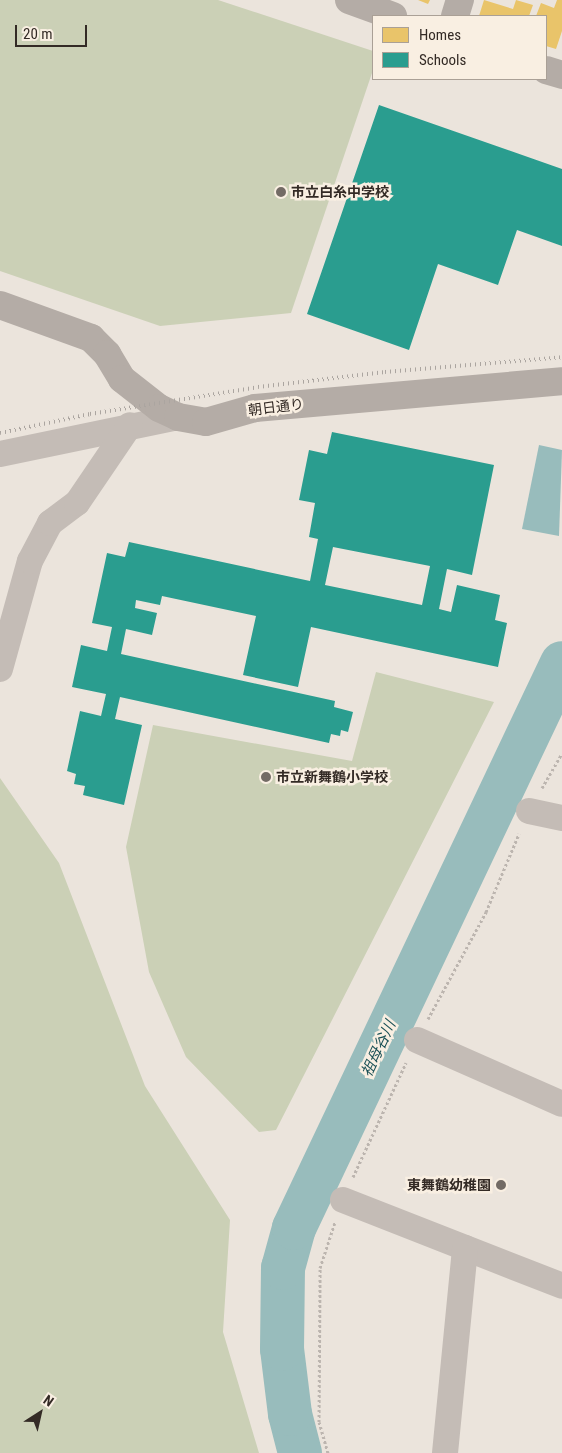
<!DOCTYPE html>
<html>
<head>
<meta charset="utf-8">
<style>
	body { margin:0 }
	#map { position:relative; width:562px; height:1453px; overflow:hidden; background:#ebe4dc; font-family:"Roboto Condensed","Noto Sans JP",sans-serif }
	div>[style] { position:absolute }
	.green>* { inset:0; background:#cbd0b6 }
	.water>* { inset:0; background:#98bcbc }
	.homes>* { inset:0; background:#e9c46a }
	.schools>* { inset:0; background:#2a9d8f }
	.river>* { height:44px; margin:-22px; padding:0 22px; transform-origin:22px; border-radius:22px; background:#98bcbc }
	.path>* { height:3px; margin-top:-1.5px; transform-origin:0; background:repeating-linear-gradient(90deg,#bcb5af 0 2.5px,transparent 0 5px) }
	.street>* { height:26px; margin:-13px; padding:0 13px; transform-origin:13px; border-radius:13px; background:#c4bcb6 }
	.secondary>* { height:28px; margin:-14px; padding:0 14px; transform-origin:14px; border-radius:14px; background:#b4aca6 }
	.rail>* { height:4px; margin-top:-2px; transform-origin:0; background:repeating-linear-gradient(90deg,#aba5a0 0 1px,transparent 0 5px) }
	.dots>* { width:14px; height:14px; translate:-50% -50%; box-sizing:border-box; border:2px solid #f9efe2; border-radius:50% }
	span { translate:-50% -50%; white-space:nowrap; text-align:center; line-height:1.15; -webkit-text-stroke:5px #f9efe2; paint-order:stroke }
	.poi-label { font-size:14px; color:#332a25; font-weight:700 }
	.left { translate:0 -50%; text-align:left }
	.right { translate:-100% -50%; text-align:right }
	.street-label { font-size:14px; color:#332a25 }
	.water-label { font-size:15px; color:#1a5055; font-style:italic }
	.legend { position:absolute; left:372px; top:15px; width:175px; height:65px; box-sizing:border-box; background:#f9efe2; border:1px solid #aaa096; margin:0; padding:6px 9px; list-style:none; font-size:15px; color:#332a25 }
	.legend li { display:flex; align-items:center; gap:10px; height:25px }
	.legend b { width:25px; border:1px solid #aaa096 }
	.north { position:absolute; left:15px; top:1388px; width:50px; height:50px; -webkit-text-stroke:4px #f9efe2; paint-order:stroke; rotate:35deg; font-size:14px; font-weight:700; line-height:20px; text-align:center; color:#332a25 }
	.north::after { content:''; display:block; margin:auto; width:18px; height:22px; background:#332a25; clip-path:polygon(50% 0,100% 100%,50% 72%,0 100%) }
	.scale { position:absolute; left:15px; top:25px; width:72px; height:22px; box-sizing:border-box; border:2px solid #332a25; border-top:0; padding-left:6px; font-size:15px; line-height:18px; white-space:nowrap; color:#332a25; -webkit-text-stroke:4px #f9efe2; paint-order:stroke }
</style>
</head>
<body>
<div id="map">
	<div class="green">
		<i style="clip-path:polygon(0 0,218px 0,373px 51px,373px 70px,291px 313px,160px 326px,0 271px)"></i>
		<i style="clip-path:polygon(376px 672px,494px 702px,276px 1130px,259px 1132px,186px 1057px,149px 972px,126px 847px,153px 725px,352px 761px)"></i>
		<i style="clip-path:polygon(0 778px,59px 863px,145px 1086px,230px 1220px,223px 1332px,259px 1453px,0 1453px)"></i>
	</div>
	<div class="water">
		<i style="clip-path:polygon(539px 445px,562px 450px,559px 536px,522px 529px)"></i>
	</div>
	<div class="homes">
		<i style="clip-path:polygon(418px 0,430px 0,428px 4px)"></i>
		<i style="clip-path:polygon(484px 0,513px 9px,516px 0,533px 5px,529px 16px,479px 16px)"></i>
		<i style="clip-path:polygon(557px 0,562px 0,562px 31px,556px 49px,546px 46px,546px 16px,536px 16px,541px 3px,554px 8px)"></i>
	</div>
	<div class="schools">
		<i style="clip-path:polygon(379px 105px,562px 169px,562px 246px,517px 230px,498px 285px,438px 264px,409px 350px,307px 314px)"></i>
		<i style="clip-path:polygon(evenodd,332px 432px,494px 465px,472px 575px,447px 569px,439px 609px,451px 612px,457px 585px,500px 595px,495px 620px,507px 623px,498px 667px,311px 627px,298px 687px,243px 675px,256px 616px,162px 596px,160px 605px,136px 600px,135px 608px,157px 613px,152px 635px,126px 629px,121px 654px,335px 701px,334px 707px,353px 712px,348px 732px,341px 730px,340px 736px,331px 734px,329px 743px,120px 697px,115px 719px,142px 725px,124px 805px,83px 795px,85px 786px,74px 784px,76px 774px,67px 771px,80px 711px,101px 716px,106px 694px,72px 687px,81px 645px,107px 651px,112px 627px,92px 623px,107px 553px,125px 557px,129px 542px,310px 581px,318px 539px,309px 537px,315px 503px,299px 500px,309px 450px,327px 454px,332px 432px,333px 547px,430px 566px,422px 605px,325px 585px,333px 547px)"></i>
	</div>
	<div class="river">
		<i style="left:300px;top:1453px;width:40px;rotate:-104.4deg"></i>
		<i style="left:290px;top:1414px;width:65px;rotate:-97deg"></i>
		<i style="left:282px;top:1349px;width:81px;rotate:-89.3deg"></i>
		<i style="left:283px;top:1268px;width:41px;rotate:-74.6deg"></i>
		<i style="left:294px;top:1228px;width:625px;rotate:-64.62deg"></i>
	</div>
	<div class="path">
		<i style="left:542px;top:788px;width:39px;rotate:-60deg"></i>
		<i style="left:428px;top:1019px;width:122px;rotate:-61.5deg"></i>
		<i style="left:486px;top:912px;width:85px;rotate:-67.1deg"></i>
		<i style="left:353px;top:1177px;width:126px;rotate:-65.1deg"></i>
		<i style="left:328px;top:1453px;width:32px;rotate:-106deg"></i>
		<i style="left:319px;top:1422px;width:154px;rotate:-89.6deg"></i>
		<i style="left:320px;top:1268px;width:48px;rotate:-71.9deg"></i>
	</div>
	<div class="street">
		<i style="left:0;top:454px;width:182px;rotate:-11.7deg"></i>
		<i style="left:0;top:669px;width:112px;rotate:-74.5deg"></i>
		<i style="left:30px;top:561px;width:43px;rotate:-62.2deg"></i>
		<i style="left:50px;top:523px;width:34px;rotate:-37deg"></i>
		<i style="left:77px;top:503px;width:94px;rotate:-55.8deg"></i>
		<i style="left:529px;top:811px;width:34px;rotate:12deg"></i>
		<i style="left:417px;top:1040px;width:158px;rotate:23.8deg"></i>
		<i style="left:343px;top:1200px;width:235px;rotate:21.4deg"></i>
		<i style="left:445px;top:1453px;width:206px;rotate:-84.4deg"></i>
	</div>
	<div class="secondary">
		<i style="left:349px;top:0;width:47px;rotate:20deg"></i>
		<i style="left:455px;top:16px;width:17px;rotate:-73deg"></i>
		<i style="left:546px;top:70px;width:17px;rotate:17deg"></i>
		<i style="left:0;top:305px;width:97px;rotate:19.9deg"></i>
		<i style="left:91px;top:338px;width:23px;rotate:45deg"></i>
		<i style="left:107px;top:354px;width:29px;rotate:59deg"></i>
		<i style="left:122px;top:379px;width:47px;rotate:38.1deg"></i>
		<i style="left:159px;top:408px;width:21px;rotate:25deg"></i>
		<i style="left:178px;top:417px;width:28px;rotate:10deg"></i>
		<i style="left:206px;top:422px;width:51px;rotate:-15.9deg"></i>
		<i style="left:255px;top:408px;width:308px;rotate:-5deg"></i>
	</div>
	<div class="rail">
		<i style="left:0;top:433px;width:92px;rotate:-11.9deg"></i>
		<i style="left:90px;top:414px;width:170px;rotate:-9.1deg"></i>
		<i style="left:258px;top:387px;width:128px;rotate:-6.7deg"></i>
		<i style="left:385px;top:372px;width:178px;rotate:-4.8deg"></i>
	</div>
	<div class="dots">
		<i style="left:281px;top:192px;background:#736b65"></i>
		<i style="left:266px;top:777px;background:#736b65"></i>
		<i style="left:501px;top:1185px;background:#736b65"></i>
	</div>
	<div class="poi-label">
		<span class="left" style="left:291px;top:192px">市立白糸中学校</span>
		<span class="left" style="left:276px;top:777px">市立新舞鶴小学校</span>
		<span class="right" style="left:491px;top:1185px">東舞鶴幼稚園</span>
	</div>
	<div class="street-label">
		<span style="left:276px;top:407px;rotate:-7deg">朝日通り</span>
	</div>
	<div class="water-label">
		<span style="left:379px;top:1049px;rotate:-65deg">祖母谷川</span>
	</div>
	<ul class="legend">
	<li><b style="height:14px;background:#e9c46a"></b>Homes</li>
	<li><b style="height:14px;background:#2a9d8f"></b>Schools</li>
	</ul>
	<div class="north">N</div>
	<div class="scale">20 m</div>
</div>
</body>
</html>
